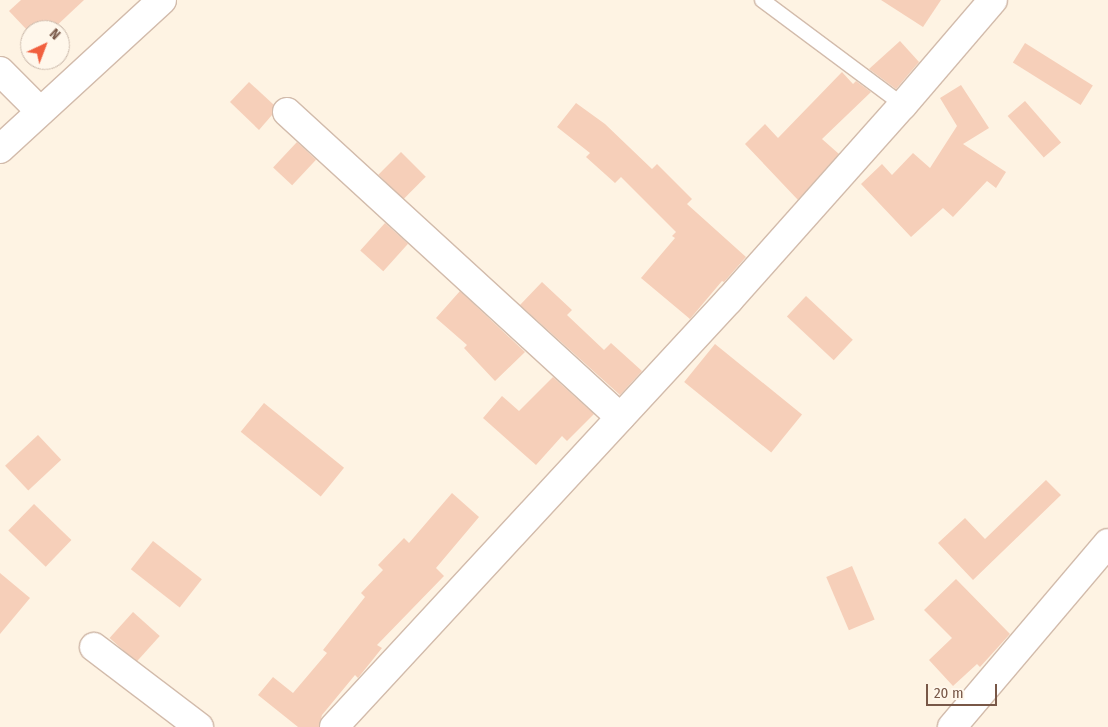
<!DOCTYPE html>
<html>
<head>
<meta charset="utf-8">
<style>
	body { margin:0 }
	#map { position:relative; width:1108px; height:727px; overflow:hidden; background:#fef3e3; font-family:"Fira Sans Condensed",sans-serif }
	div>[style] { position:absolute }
	.building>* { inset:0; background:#f6cfb9; transform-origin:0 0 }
	.roads { filter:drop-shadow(1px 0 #d2bbab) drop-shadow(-1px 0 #d2bbab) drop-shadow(0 1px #d2bbab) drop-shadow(0 -1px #d2bbab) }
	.lane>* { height:14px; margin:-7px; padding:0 7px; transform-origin:7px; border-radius:7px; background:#fff }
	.street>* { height:28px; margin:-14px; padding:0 14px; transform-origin:14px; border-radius:14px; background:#fff }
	span { translate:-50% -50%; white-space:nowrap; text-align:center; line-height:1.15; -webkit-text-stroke:4px #fff7eb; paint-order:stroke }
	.north { position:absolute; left:20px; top:20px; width:50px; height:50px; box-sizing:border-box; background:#fff7eb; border:1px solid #c9b7a9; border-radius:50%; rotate:43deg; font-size:14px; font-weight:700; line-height:20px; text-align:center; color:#785747 }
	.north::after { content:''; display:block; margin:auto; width:18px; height:22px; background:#f1603f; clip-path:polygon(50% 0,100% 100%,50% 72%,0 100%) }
	.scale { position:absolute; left:926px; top:684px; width:71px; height:22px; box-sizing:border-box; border:2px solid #785747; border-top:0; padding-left:6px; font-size:15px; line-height:18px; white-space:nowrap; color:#785747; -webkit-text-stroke:4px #fff7eb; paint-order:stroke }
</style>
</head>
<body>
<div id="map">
	<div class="building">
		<i style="clip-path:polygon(21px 0,84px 0,52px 30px,27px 30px,9px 11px)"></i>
		<i style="clip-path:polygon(881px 0,941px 0,923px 27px)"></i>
		<i style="clip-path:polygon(900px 41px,919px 62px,896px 89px,869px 69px)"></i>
		<i style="left:1025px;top:43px;width:80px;height:23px;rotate:32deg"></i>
		<i style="clip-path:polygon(842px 72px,853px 84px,856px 81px,871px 92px,822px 139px,839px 154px,798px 200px,745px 144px,765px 124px,778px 138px)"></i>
		<i style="clip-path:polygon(249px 82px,274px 105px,272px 115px,259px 130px,230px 102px)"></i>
		<i style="clip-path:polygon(961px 85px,989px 128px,963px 144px,1006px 172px,996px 188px,987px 181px,953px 217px,943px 208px,911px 237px,861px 184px,882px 164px,892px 175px,913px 153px,930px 168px,957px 126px,940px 98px)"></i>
		<i style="left:1025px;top:101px;width:55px;height:23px;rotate:49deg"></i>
		<i style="clip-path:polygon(576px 103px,605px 124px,652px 169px,657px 164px,692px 199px,687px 204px,746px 257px,724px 282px,722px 281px,690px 319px,641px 278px,675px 238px,672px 236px,676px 232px,621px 177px,615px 183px,586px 157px,590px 153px,557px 127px)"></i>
		<i style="left:297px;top:142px;width:26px;height:35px;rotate:43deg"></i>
		<i style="left:401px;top:152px;width:35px;height:32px;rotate:45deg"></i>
		<i style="left:385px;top:223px;width:31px;height:37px;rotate:42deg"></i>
		<i style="clip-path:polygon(542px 282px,572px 310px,567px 315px,604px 350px,611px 343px,642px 371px,620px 395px,520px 305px)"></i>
		<i style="clip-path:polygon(460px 291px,525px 352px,495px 381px,464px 348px,467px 345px,436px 318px)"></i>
		<i style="left:806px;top:296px;width:64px;height:28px;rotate:43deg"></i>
		<i style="left:715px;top:344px;width:112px;height:49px;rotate:39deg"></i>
		<i style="clip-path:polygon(553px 377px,594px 414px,567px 441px,562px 436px,536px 465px,483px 418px,502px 396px,519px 411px)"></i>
		<i style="left:264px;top:403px;width:103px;height:37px;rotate:39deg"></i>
		<i style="left:38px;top:435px;width:34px;height:45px;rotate:47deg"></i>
		<i style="clip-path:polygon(1046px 480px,1061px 495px,973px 580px,938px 543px,965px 518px,985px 539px)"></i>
		<i style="clip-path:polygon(452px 493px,479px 517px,436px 568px,444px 576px,377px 645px,382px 648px,358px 678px,355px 675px,322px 715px,319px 727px,298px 727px,258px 695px,273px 677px,293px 693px,327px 653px,323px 650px,365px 597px,361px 593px,383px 570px,378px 565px,404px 538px,409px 543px)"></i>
		<i style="left:34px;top:504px;width:52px;height:37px;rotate:44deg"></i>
		<i style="left:153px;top:541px;width:62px;height:36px;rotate:38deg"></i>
		<i style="left:852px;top:566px;width:58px;height:28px;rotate:67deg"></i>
		<i style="clip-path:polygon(0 573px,30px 598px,0 634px)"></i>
		<i style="clip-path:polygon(956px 579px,1010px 634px,980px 667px,977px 664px,953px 686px,929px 660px,952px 638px,924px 610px)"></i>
		<i style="left:133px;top:612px;width:36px;height:35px;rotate:42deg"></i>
	</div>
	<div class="roads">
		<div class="lane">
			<i style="left:762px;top:0;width:176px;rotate:36.7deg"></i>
		</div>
		<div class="street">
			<i style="left:0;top:71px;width:57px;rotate:45deg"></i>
			<i style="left:287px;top:112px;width:452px;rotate:42.5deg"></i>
			<i style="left:0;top:149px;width:220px;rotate:-42.6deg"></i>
			<i style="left:94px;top:647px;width:132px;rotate:37.3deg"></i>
			<i style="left:334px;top:727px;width:582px;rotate:-47.23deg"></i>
			<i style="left:729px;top:300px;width:261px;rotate:-48.3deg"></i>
			<i style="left:903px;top:105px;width:138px;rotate:-49.4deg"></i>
			<i style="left:952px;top:727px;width:241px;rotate:-49.7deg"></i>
		</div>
	</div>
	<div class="north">N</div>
	<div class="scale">20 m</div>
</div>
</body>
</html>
